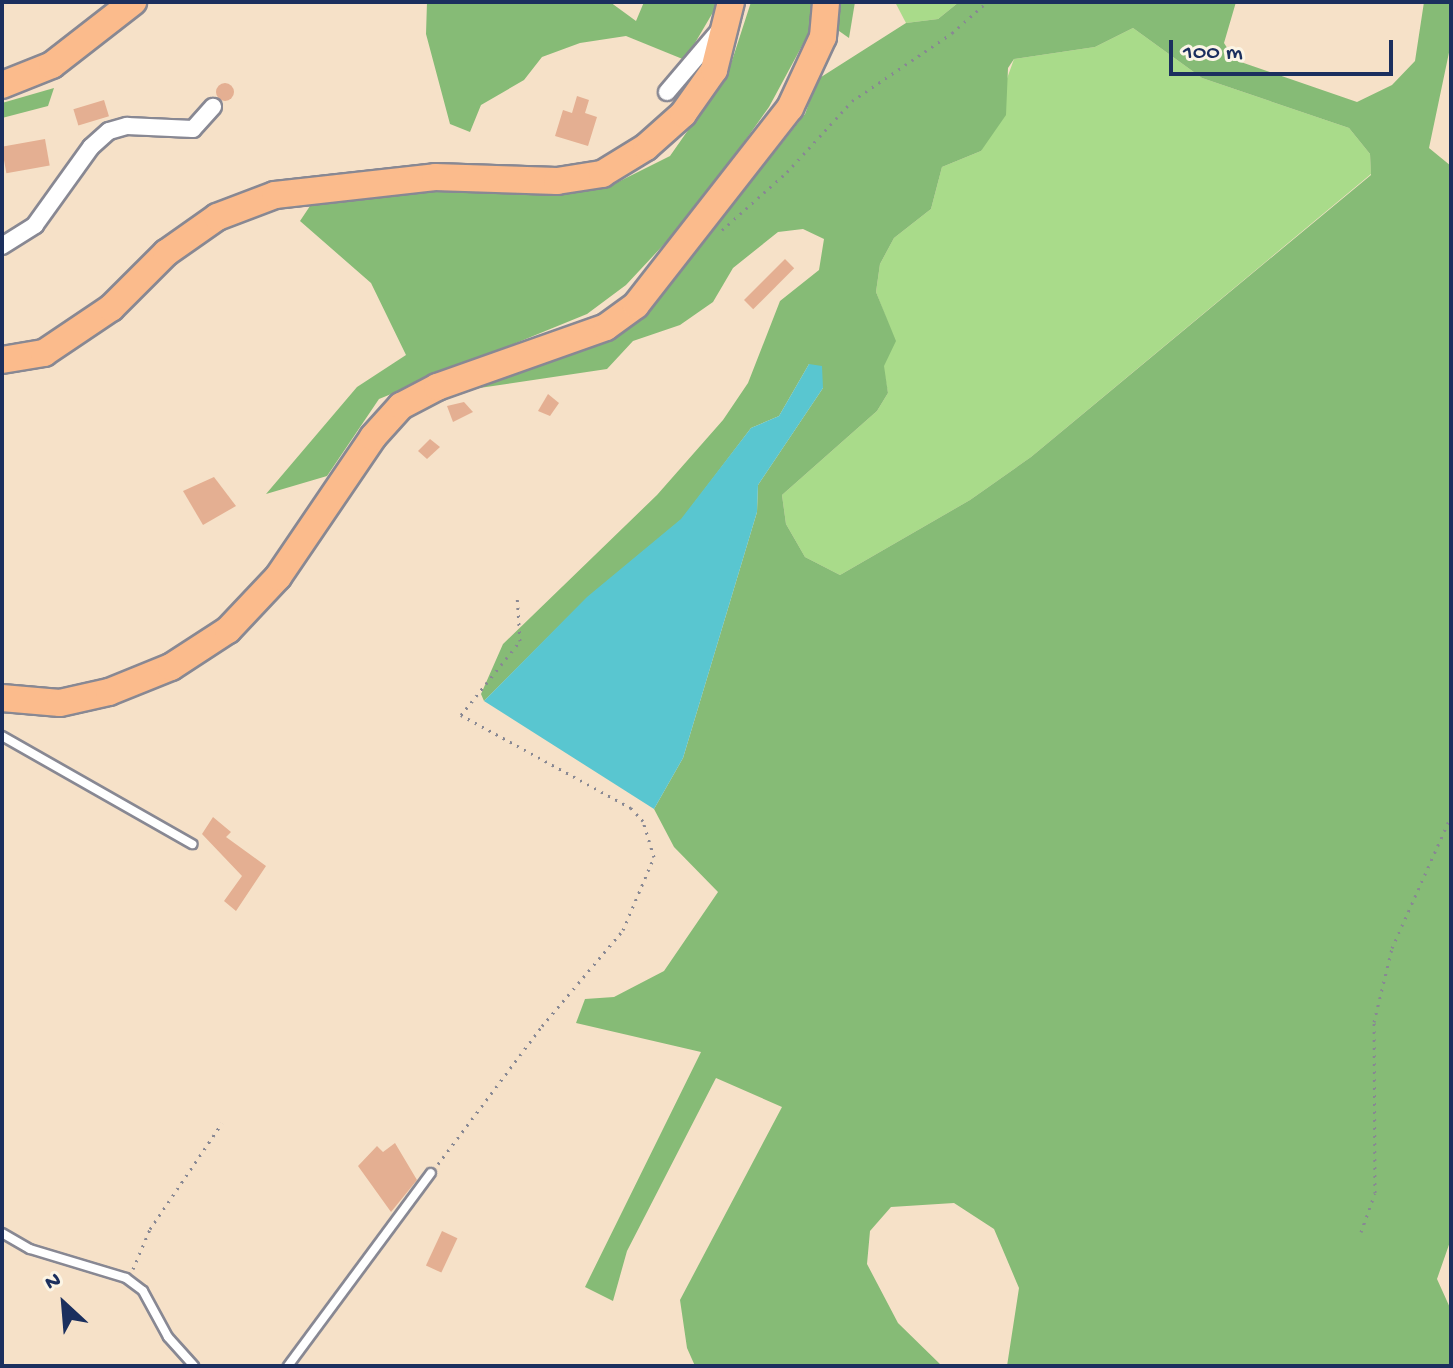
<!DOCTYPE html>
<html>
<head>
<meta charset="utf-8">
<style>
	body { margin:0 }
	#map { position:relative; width:1453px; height:1368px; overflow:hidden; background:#f6e1c8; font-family:"Gochi Hand",sans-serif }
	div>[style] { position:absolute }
	.green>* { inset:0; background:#a9db8a }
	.forest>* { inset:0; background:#86bb76 }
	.water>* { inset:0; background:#59c6d0 }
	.building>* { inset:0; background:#e4af92; transform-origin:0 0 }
	.round { border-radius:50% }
	.path>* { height:3px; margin-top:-1.5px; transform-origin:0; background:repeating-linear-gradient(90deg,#888893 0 2px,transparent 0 8px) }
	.roads { filter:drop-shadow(2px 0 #888893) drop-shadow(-2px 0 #888893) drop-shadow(0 2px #888893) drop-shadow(0 -2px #888893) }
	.lane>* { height:8px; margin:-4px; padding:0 4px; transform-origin:4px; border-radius:4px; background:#fff }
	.street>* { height:16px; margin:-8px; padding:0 8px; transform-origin:8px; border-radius:8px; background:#fff }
	.primary>* { height:26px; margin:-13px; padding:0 13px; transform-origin:13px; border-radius:13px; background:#fbbb8c }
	span { translate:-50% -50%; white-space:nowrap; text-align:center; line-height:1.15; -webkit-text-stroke:8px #fcf5e5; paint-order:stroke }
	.frame { position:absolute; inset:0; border:4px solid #1b2f5e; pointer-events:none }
	.north { position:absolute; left:24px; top:1264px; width:80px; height:80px; -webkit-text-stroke:6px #fcf5e5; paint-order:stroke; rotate:334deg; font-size:22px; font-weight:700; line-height:32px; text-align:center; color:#1b2f5e }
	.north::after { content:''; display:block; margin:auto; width:28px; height:36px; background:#1b2f5e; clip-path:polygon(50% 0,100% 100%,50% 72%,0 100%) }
	.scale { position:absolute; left:1169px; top:40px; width:224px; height:36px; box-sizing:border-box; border:4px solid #1b2f5e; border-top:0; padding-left:10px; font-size:24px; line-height:28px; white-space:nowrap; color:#1b2f5e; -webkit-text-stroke:6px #fcf5e5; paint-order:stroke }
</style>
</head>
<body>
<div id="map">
	<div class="green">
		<i style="clip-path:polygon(895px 2px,959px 2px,938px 19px,906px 23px)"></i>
		<i style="clip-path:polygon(1133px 28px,1202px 78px,1349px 128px,1370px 154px,1371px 174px,1031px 457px,970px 500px,840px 575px,805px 557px,786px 524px,782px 495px,877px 411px,888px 393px,883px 366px,895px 341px,876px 292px,880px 264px,894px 238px,931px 209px,942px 167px,981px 151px,1014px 59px,1095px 47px)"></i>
	</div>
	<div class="forest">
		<i style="clip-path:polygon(427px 2px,610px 2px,636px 21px,644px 2px,719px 2px,685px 60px,626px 36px,580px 43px,542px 57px,524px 80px,481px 105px,470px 132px,450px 124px,426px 34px)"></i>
		<i style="clip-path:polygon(751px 2px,812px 2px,810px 31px,769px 107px,695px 211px,626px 285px,587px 314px,379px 399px,327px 476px,266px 494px,357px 387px,406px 355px,371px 283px,300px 221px,312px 203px,466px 186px,608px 187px,670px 156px,728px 73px)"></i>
		<i style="clip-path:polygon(839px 2px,855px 2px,849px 38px,839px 31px)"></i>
		<i style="clip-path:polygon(evenodd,959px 2px,1236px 2px,1224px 43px,1235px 60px,1357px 102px,1392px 85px,1415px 61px,1424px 2px,1451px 2px,1451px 43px,1429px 148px,1451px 166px,1451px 1239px,1437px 1279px,1451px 1310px,1451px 1366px,1007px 1366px,1019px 1288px,994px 1229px,954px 1203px,891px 1207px,870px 1231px,867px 1264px,898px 1323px,942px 1366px,695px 1366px,687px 1348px,680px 1300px,782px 1107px,716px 1078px,627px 1251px,613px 1301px,585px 1287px,701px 1052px,576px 1023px,585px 999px,614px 997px,664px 971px,718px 892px,674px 847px,654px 809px,683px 758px,757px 512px,758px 485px,823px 388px,809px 364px,779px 416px,751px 428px,682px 519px,587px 598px,484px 701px,481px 694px,503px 644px,657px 495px,723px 420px,748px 383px,780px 301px,819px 270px,824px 239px,803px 229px,778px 232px,733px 268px,713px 302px,680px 325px,633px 341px,607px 369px,459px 391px,667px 287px,805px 114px,818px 79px,906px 23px,938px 19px,959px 2px,1133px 28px,1202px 78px,1349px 128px,1370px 154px,1371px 175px,1031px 457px,970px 500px,840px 575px,805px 557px,786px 524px,782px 495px,877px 411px,888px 393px,884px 366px,896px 341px,876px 292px,880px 264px,894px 238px,931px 209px,942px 167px,981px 151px,1006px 115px,1008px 68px,1014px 59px,1095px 47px,1133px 28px)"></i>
		<i style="clip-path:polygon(54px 88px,48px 106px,2px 118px,2px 103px)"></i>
	</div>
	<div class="water">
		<i style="clip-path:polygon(809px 364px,822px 366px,823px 388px,758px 485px,757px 512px,683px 758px,654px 809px,484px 701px,587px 597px,681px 519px,751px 428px,779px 416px)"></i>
	</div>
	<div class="building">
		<i class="round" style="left:216px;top:83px;width:18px;height:18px"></i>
		<i style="clip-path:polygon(577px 96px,589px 100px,585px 113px,597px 117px,588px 146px,555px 136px,563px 110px,572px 113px)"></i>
		<i style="left:104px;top:100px;width:17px;height:32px;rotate:73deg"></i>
		<i style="left:45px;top:139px;width:27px;height:44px;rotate:80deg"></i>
		<i style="left:785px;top:259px;width:13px;height:58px;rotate:45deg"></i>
		<i style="clip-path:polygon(548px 394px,559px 403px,550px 416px,538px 411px)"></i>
		<i style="clip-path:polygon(464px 402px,473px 412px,453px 422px,447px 406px)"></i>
		<i style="clip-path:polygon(430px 439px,440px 447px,427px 459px,418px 451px)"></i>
		<i style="clip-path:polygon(214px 477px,236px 506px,203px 525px,183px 491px)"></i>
		<i style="clip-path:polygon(213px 817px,231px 832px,226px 837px,266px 866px,236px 911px,224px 901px,242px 876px,202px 834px)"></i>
		<i style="clip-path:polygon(395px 1143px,417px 1180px,391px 1212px,358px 1166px,377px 1146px,383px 1152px)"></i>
		<i style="left:442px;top:1231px;width:17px;height:38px;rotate:25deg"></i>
	</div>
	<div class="path">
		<i style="left:722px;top:230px;width:87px;rotate:-41.7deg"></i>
		<i style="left:787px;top:172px;width:96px;rotate:-47.5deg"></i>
		<i style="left:852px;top:101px;width:121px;rotate:-34.2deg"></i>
		<i style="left:952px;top:33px;width:47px;rotate:-41.5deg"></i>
		<i style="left:438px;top:1164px;width:173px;rotate:-53deg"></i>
		<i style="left:542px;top:1026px;width:126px;rotate:-49.8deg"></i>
		<i style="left:623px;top:930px;width:79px;rotate:-67deg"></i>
		<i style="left:654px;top:857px;width:38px;rotate:-107deg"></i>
		<i style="left:643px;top:821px;width:18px;rotate:-133deg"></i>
		<i style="left:631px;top:808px;width:194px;rotate:-151.3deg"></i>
		<i style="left:461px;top:715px;width:95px;rotate:-51.4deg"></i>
		<i style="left:520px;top:641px;width:46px;rotate:-93.7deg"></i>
		<i style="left:1361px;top:1232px;width:41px;rotate:-70.3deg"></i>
		<i style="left:1375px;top:1193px;width:171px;rotate:-90.3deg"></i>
		<i style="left:1374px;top:1022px;width:76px;rotate:-76.3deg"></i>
		<i style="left:1392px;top:948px;width:145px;rotate:-65.9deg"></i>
		<i style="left:133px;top:1269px;width:43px;rotate:-67deg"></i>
		<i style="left:150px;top:1229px;width:128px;rotate:-55.8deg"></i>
	</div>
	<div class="roads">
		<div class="lane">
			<i style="left:2px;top:736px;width:219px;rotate:29.6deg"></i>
			<i style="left:2px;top:1233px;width:32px;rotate:30deg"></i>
			<i style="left:30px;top:1249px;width:100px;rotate:16.8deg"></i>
			<i style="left:126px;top:1278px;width:21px;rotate:37deg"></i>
			<i style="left:143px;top:1291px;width:52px;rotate:61.5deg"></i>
			<i style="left:168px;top:1337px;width:39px;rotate:48deg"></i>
			<i style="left:288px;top:1366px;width:240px;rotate:-53.5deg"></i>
		</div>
		<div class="street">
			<i style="left:667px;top:92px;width:79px;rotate:-49.6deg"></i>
			<i style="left:2px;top:246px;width:39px;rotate:-32deg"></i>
			<i style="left:35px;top:225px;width:96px;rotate:-54.3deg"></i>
			<i style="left:91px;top:147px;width:24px;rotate:-42deg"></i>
			<i style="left:109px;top:131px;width:19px;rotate:-16deg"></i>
			<i style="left:127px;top:126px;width:66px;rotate:2.6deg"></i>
			<i style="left:193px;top:129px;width:30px;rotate:-48deg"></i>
		</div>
		<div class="primary">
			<i style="left:2px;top:85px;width:54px;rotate:-21.8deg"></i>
			<i style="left:52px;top:65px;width:103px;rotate:-37.9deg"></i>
			<i style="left:2px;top:360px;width:43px;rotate:-9.5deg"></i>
			<i style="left:44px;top:353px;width:81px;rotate:-33.9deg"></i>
			<i style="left:111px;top:308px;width:78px;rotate:-45deg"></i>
			<i style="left:166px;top:253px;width:62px;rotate:-35.2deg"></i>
			<i style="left:217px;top:217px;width:62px;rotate:-20.8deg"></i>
			<i style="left:275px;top:195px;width:161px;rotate:-6.4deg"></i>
			<i style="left:435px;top:177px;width:122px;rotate:1.9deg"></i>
			<i style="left:557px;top:181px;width:46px;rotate:-8.8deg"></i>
			<i style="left:602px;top:174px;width:52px;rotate:-31.5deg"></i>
			<i style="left:646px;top:147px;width:50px;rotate:-41.7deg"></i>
			<i style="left:683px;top:114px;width:54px;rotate:-54.8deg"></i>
			<i style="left:714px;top:70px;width:70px;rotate:-76deg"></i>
			<i style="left:2px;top:698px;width:58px;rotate:4.9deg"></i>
			<i style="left:60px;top:703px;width:50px;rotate:-12.7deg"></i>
			<i style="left:109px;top:692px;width:67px;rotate:-22deg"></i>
			<i style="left:171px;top:667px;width:68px;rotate:-33deg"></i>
			<i style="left:228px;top:630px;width:73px;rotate:-46.7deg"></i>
			<i style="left:278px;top:577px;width:169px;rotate:-55.8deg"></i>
			<i style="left:373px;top:437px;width:42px;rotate:-47.9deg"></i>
			<i style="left:401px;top:406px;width:41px;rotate:-27.8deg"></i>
			<i style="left:437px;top:387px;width:179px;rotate:-19.5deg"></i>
			<i style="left:606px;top:327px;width:37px;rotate:-36deg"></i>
			<i style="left:636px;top:305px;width:250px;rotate:-52deg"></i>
			<i style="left:790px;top:108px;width:78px;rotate:-65.1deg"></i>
			<i style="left:823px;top:37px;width:35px;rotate:-85deg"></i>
		</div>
	</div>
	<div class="frame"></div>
	<div class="north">N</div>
	<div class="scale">100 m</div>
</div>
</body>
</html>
